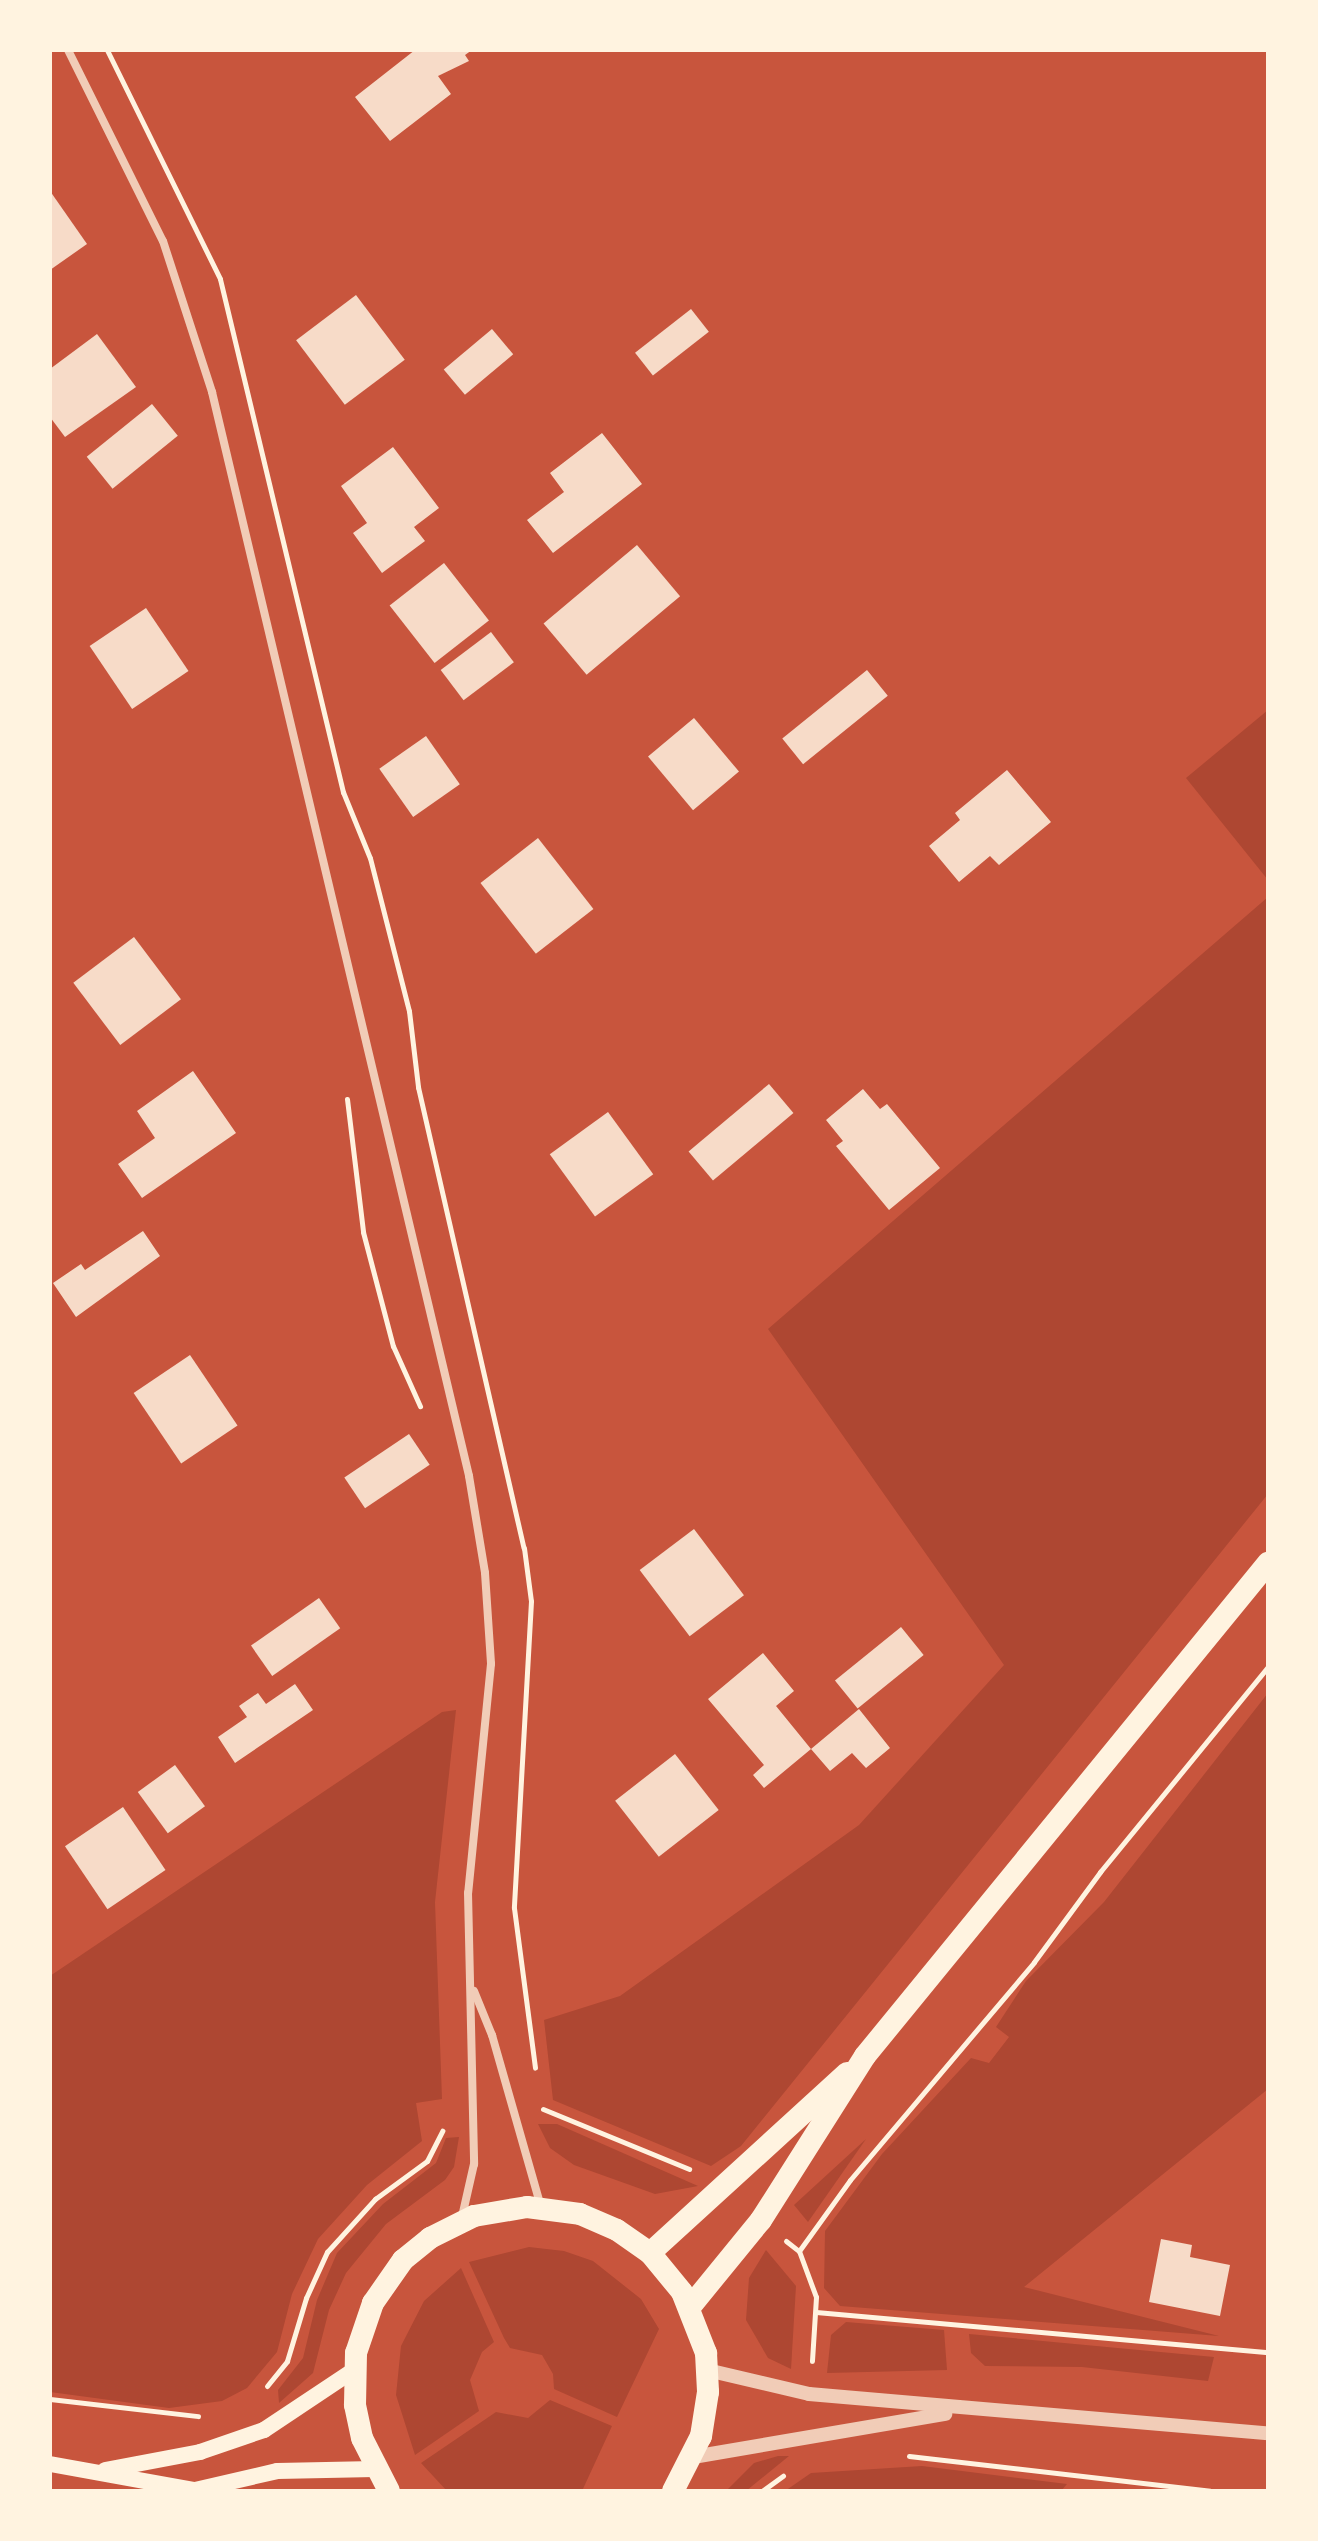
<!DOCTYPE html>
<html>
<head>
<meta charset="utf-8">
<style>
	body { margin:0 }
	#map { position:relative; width:1318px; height:2541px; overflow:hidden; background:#c8553d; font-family:"Source Sans 3",sans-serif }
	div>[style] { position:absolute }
	.green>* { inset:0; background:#ae4732 }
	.building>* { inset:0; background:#f7dbc8; transform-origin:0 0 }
	.path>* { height:5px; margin:-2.5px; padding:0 2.5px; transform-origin:2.5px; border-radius:2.5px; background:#fff3e0 }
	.minor>* { height:8px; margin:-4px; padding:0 4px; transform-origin:4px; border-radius:4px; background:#f1ccb7 }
	.tertiary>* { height:14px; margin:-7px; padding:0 7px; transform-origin:7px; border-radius:7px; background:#f1ccb7 }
	.secondary>* { height:16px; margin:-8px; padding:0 8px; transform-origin:8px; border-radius:8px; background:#fff3e0 }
	.trunk>* { height:22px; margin:-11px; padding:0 11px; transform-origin:11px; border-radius:11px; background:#fff3e0 }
	span { translate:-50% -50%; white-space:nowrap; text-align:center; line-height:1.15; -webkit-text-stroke:6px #fff3e0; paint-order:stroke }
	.frame { position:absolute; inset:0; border:52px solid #fff3e0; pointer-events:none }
</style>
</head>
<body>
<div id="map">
	<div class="green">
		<i style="clip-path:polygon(1268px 710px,1268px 880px,1186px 778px)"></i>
		<i style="clip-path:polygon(1268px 897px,1268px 1494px,741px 2146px,711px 2166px,553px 2100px,544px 2020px,620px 1996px,859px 1825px,1004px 1665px,768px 1329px)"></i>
		<i style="clip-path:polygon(1268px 1693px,1268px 2089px,1024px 2287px,1219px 2336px,840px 2306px,824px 2288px,825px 2231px,882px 2154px,971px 2058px,989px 2063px,1009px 2037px,996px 2027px,1026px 1981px,1104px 1902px)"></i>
		<i style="clip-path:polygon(456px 1710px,435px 1902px,442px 2099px,416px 2103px,422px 2141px,367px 2185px,318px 2239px,292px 2294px,277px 2352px,247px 2388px,222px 2401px,169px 2408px,50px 2392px,50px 1976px,442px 1712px)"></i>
		<i style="clip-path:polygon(538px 2124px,557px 2124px,698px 2186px,655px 2194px,574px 2165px,550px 2148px)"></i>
		<i style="clip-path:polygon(459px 2137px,454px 2167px,445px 2180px,386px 2224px,346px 2273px,329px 2310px,313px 2373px,279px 2403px,278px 2390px,303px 2358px,317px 2300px,337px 2253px,383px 2204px,436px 2163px,446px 2138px)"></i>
		<i style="clip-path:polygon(866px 2139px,808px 2222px,794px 2205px)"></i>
		<i style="clip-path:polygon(529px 2247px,564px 2251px,593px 2261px,641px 2299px,659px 2329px,617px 2417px,554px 2389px,553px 2374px,542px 2355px,510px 2348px,504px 2338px,469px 2262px)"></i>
		<i style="clip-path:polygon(766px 2250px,796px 2286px,791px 2369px,768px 2358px,746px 2320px,749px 2278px)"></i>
		<i style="clip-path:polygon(461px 2268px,494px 2342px,482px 2352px,470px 2380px,479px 2411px,415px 2455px,396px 2395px,401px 2346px,424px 2301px)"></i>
		<i style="clip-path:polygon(846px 2322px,944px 2330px,947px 2370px,827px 2373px,831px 2335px)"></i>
		<i style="clip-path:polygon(969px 2334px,1214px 2357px,1208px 2381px,1082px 2367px,985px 2366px,971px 2353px)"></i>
		<i style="clip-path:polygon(550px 2400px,612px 2426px,582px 2491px,447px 2491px,421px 2463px,496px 2412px,528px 2418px)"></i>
		<i style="clip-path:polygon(778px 2456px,789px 2456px,746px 2491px,726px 2491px,754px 2463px)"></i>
		<i style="clip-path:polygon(922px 2466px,1067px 2484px,1061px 2491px,785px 2491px,811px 2473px)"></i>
	</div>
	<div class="building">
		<i style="clip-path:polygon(415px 50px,472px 50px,465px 55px,469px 61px,438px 76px,451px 94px,390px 141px,355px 97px)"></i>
		<i style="clip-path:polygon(50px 191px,87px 244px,50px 270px)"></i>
		<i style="left:356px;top:295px;width:81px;height:75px;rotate:53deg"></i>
		<i style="left:691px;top:309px;width:29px;height:71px;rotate:52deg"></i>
		<i style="left:492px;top:329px;width:33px;height:63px;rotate:50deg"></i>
		<i style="clip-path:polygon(97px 334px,136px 387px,65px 437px,50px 417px,50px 369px)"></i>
		<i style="left:152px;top:404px;width:41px;height:84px;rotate:51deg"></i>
		<i style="clip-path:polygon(602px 433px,642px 484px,553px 553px,527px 520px,564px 492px,550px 473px)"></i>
		<i style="clip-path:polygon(393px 447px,439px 508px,414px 527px,425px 541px,382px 573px,353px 533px,367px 523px,341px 486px)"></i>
		<i style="left:637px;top:545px;width:67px;height:122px;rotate:50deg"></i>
		<i style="left:444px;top:563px;width:73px;height:69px;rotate:52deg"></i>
		<i style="left:146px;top:608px;width:76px;height:68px;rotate:56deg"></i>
		<i style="left:491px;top:632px;width:38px;height:63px;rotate:53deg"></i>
		<i style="left:867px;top:670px;width:33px;height:109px;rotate:51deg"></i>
		<i style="left:694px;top:718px;width:70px;height:60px;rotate:50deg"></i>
		<i style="left:426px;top:736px;width:59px;height:57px;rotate:55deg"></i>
		<i style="clip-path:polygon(1007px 770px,1051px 822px,999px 865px,990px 856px,959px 882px,929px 846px,960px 820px,955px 813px)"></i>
		<i style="left:538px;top:838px;width:90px;height:73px;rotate:52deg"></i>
		<i style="left:134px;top:937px;width:78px;height:76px;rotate:53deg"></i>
		<i style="clip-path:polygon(193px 1071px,236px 1133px,142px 1198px,118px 1164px,155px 1138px,137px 1111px)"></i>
		<i style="left:769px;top:1084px;width:38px;height:105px;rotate:50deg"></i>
		<i style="clip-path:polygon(863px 1089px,880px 1109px,887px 1104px,940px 1168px,889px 1210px,836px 1146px,843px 1141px,826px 1120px)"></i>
		<i style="left:608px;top:1112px;width:77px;height:72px;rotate:54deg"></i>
		<i style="clip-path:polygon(143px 1231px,160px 1256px,76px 1317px,53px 1283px,81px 1264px,85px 1270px)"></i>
		<i style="left:190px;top:1355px;width:85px;height:68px;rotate:56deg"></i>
		<i style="left:409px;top:1434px;width:37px;height:78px;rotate:56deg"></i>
		<i style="left:694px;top:1529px;width:83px;height:68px;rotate:53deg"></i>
		<i style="left:319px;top:1598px;width:37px;height:83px;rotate:55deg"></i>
		<i style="left:901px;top:1627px;width:36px;height:85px;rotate:51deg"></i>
		<i style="clip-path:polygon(763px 1653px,794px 1691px,776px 1706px,811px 1749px,764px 1788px,753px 1775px,764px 1765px,708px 1699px)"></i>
		<i style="clip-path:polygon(295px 1684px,313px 1710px,235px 1763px,218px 1737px,247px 1717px,239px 1706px,258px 1693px,266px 1704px)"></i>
		<i style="clip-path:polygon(859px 1709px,890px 1748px,866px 1768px,852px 1753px,830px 1771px,811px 1749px)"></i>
		<i style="left:675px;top:1754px;width:71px;height:76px;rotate:52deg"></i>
		<i style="left:175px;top:1765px;width:51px;height:46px;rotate:54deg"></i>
		<i style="left:123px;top:1807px;width:76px;height:70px;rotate:56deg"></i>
		<i style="clip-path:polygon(1161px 2239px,1192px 2245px,1190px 2257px,1230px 2265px,1220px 2316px,1149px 2302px)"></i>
	</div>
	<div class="path">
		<i style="left:107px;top:50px;width:255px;rotate:63.7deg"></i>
		<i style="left:220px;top:279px;width:528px;rotate:76.52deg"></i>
		<i style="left:343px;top:792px;width:71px;rotate:67.8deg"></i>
		<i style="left:370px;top:858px;width:158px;rotate:75.7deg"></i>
		<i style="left:409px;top:1011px;width:77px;rotate:83.2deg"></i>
		<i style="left:418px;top:1087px;width:473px;rotate:77.1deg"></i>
		<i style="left:524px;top:1548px;width:53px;rotate:82.5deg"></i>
		<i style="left:531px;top:1601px;width:307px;rotate:93.2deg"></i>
		<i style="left:514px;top:1908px;width:161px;rotate:82.5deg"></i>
		<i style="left:347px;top:1099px;width:134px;rotate:83.1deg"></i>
		<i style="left:363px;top:1232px;width:118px;rotate:75.3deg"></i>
		<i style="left:393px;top:1346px;width:66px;rotate:65.8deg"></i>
		<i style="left:543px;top:2109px;width:158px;rotate:22.3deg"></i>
		<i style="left:786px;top:2241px;width:16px;rotate:38deg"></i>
		<i style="left:799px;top:2251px;width:49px;rotate:69.7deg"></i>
		<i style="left:816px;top:2297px;width:64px;rotate:93.6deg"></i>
		<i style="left:799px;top:2251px;width:87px;rotate:-54.3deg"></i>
		<i style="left:850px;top:2180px;width:285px;rotate:-49.8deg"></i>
		<i style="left:1034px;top:1962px;width:112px;rotate:-53.7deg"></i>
		<i style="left:1100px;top:1872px;width:265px;rotate:-50.7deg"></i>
		<i style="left:816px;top:2312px;width:454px;rotate:5.1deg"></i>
		<i style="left:267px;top:2386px;width:32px;rotate:-51deg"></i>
		<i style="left:287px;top:2361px;width:66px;rotate:-73.2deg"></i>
		<i style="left:306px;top:2298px;width:51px;rotate:-65.5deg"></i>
		<i style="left:327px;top:2252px;width:72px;rotate:-47.8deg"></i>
		<i style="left:375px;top:2199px;width:64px;rotate:-36.2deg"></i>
		<i style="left:427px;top:2161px;width:34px;rotate:-63deg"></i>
		<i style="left:50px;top:2399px;width:149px;rotate:6.6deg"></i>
		<i style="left:909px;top:2456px;width:303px;rotate:6.6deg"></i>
		<i style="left:762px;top:2491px;width:26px;rotate:-36deg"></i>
	</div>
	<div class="minor">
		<i style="left:68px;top:50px;width:213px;rotate:63.6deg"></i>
		<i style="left:163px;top:241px;width:159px;rotate:72deg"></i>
		<i style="left:212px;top:392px;width:1114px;rotate:76.66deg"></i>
		<i style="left:469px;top:1476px;width:98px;rotate:80.6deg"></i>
		<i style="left:485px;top:1573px;width:91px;rotate:86.2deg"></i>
		<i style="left:491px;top:1664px;width:230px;rotate:95.7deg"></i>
		<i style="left:468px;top:1893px;width:271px;rotate:88.7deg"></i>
		<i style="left:474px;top:2164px;width:54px;rotate:102.8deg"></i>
		<i style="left:474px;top:1991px;width:48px;rotate:67.8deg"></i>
		<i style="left:492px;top:2035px;width:179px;rotate:74.1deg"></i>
	</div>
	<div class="tertiary">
		<i style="left:707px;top:2370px;width:105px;rotate:13.2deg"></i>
		<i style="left:809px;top:2394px;width:461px;rotate:4.9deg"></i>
		<i style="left:693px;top:2457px;width:256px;rotate:-9.7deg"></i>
	</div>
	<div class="secondary">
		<i style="left:50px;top:2464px;width:147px;rotate:10.2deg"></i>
		<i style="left:195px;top:2490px;width:84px;rotate:-13deg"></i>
		<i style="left:277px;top:2471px;width:98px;rotate:-1.2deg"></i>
		<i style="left:105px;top:2470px;width:97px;rotate:-10.7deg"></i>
		<i style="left:200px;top:2452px;width:68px;rotate:-19deg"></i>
		<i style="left:264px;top:2430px;width:108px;rotate:-33.7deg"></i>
	</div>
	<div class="trunk">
		<i style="left:650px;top:2253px;width:267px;rotate:-42.4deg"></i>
		<i style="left:690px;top:2307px;width:112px;rotate:-50.8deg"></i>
		<i style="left:761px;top:2220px;width:194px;rotate:-57.6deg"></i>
		<i style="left:865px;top:2056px;width:637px;rotate:-50.74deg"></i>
		<i style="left:389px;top:2491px;width:59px;rotate:-117deg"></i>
		<i style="left:362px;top:2438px;width:34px;rotate:-102deg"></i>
		<i style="left:355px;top:2405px;width:52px;rotate:-88.9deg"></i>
		<i style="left:356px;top:2353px;width:53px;rotate:-71.2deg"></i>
		<i style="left:373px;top:2303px;width:52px;rotate:-55.1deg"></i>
		<i style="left:403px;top:2260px;width:35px;rotate:-39deg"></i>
		<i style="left:430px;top:2238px;width:49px;rotate:-26.6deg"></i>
		<i style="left:474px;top:2216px;width:54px;rotate:-9.6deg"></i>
		<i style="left:527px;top:2207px;width:53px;rotate:7.5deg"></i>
		<i style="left:580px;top:2214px;width:40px;rotate:23.4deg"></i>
		<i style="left:617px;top:2230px;width:40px;rotate:34.9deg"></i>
		<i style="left:650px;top:2253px;width:50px;rotate:50.6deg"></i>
		<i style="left:682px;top:2292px;width:66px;rotate:68.5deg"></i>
		<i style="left:706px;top:2353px;width:39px;rotate:87deg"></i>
		<i style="left:708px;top:2392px;width:45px;rotate:99deg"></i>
		<i style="left:701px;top:2436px;width:62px;rotate:117deg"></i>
	</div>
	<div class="frame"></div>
</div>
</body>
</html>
